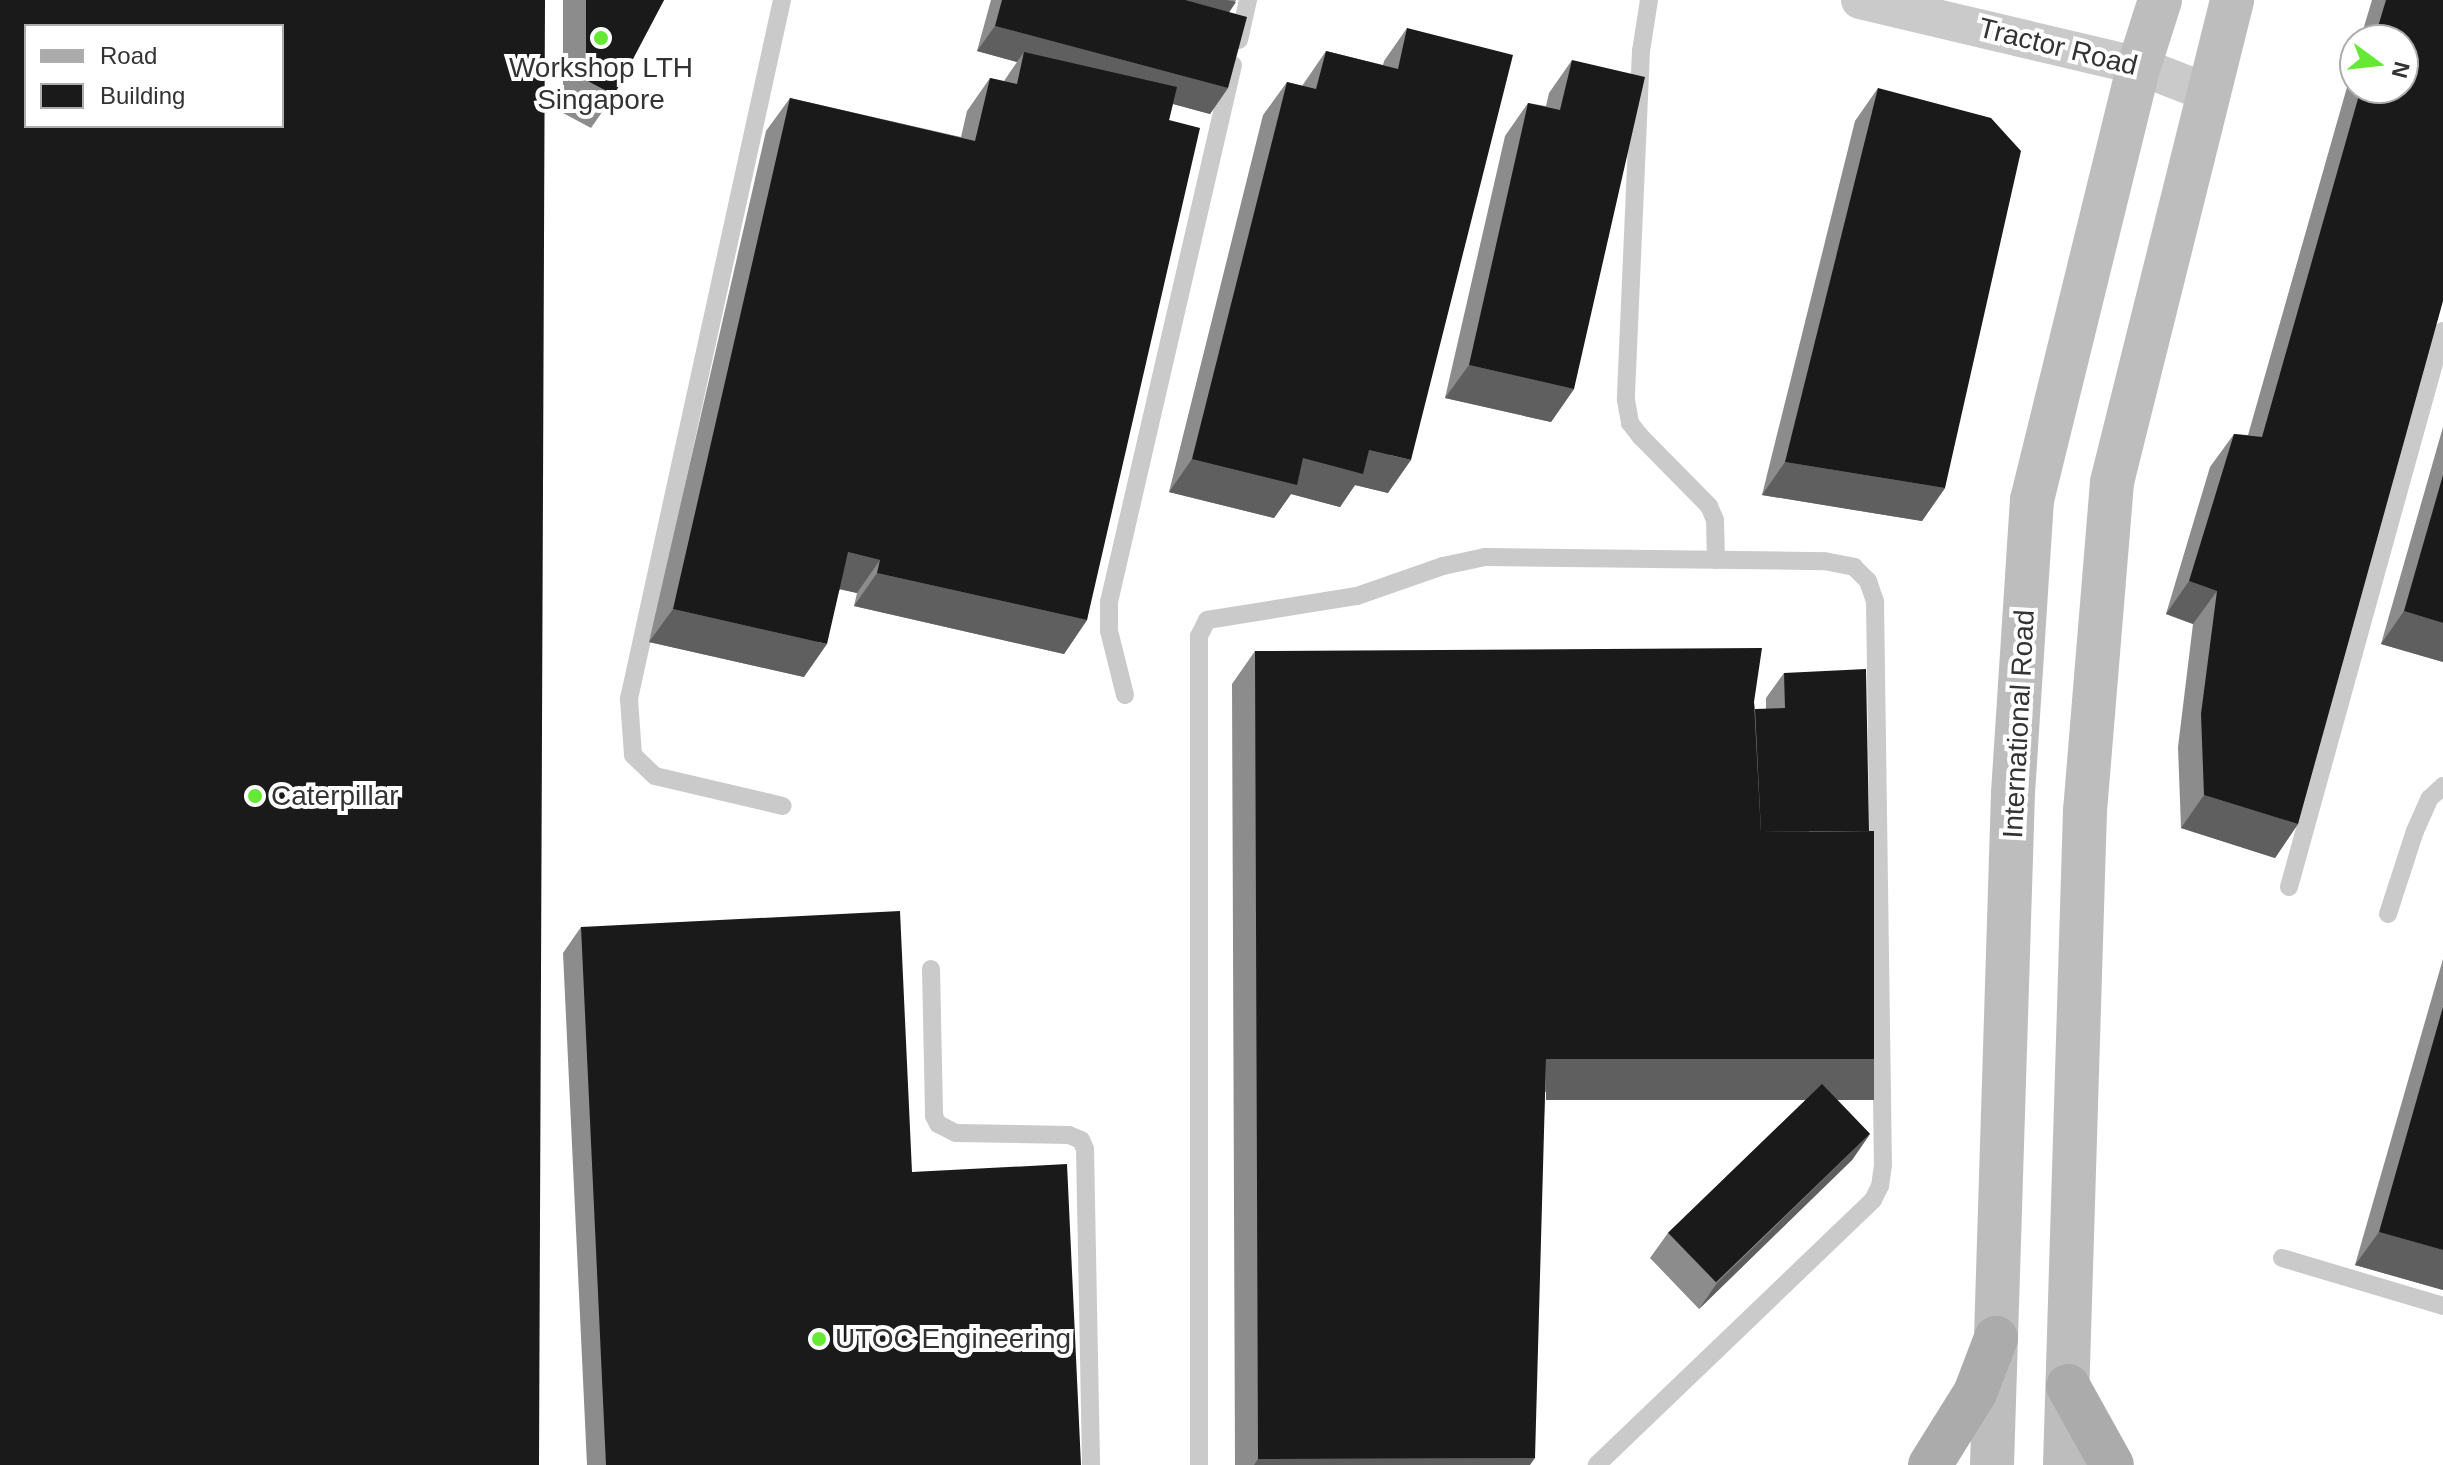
<!DOCTYPE html>
<html>
<head>
<meta charset="utf-8">
<style>
	body { margin:0 }
	#map { position:relative; width:2443px; height:1465px; overflow:hidden; background:#fff; font-family:Arial,sans-serif }
	div>[style] { position:absolute }
	.lane>* { height:18px; margin:-9px; padding:0 9px; transform-origin:9px; border-radius:9px; background:#cacaca }
	.street>* { height:38px; margin:-19px; padding:0 19px; transform-origin:19px; border-radius:19px; background:#cacaca }
	.secondary>* { height:44px; margin:-22px; padding:0 22px; transform-origin:22px; border-radius:22px; background:#bdbdbd }
	.primary>* { height:44px; margin:-22px; padding:0 22px; transform-origin:22px; border-radius:22px; background:#ababab }
	.wall>* { inset:0; background:#8c8c8c }
	.shaded-wall>* { inset:0; background:#5f5f5f; transform-origin:0 0 }
	.building>* { inset:0; background:#1a1a1a; transform-origin:0 0 }
	.dots>* { width:22px; height:22px; translate:-50% -50%; box-sizing:border-box; border:4px solid #fff; border-radius:50% }
	span { translate:-50% -50%; white-space:nowrap; text-align:center; line-height:1.15; -webkit-text-stroke:8px #fff; paint-order:stroke }
	.street-label { font-size:28px; color:#333 }
	.poi-label { font-size:28px; color:#333 }
	.left { translate:0 -50%; text-align:left }
	.legend { position:absolute; left:24px; top:24px; width:260px; height:104px; box-sizing:border-box; background:#fff; border:2px solid #adadad; margin:0; padding:10px 14px; list-style:none; font-size:24px; color:#333 }
	.legend li { display:flex; align-items:center; gap:16px; height:40px }
	.legend b { width:40px; border:2px solid #adadad }
	.north { position:absolute; left:2339px; top:24px; width:80px; height:80px; box-sizing:border-box; background:#fff; border:2px solid #adadad; border-radius:50%; rotate:105deg; font-size:22px; font-weight:700; line-height:32px; text-align:center; color:#333 }
	.north::after { content:''; display:block; margin:auto; width:28px; height:36px; background:#65e935; clip-path:polygon(50% 0,100% 100%,50% 72%,0 100%) }
</style>
</head>
<body>
<div id="map">
	<div class="lane">
		<i style="left:782px;top:0;width:716px;rotate:102.35deg"></i>
		<i style="left:629px;top:699px;width:56px;rotate:85.9deg"></i>
		<i style="left:633px;top:755px;width:30px;rotate:44deg"></i>
		<i style="left:655px;top:776px;width:131px;rotate:13.2deg"></i>
		<i style="left:1649px;top:0;width:52px;rotate:98.9deg"></i>
		<i style="left:1641px;top:51px;width:349px;rotate:92.5deg"></i>
		<i style="left:1626px;top:400px;width:23px;rotate:80deg"></i>
		<i style="left:1630px;top:423px;width:18px;rotate:52deg"></i>
		<i style="left:1641px;top:437px;width:97px;rotate:45.4deg"></i>
		<i style="left:1709px;top:506px;width:15px;rotate:67deg"></i>
		<i style="left:1715px;top:520px;width:40px;rotate:88.6deg"></i>
		<i style="left:1239px;top:40px;width:41px;rotate:-77.3deg"></i>
		<i style="left:1125px;top:695px;width:66px;rotate:-104deg"></i>
		<i style="left:1109px;top:631px;width:29px;rotate:-90deg"></i>
		<i style="left:1109px;top:602px;width:551px;rotate:-77deg"></i>
		<i style="left:2289px;top:887px;width:577px;rotate:-74.52deg"></i>
		<i style="left:2388px;top:914px;width:87px;rotate:-72deg"></i>
		<i style="left:2415px;top:831px;width:36px;rotate:-66deg"></i>
		<i style="left:2430px;top:798px;width:18px;rotate:-43deg"></i>
		<i style="left:931px;top:969px;width:147px;rotate:88.8deg"></i>
		<i style="left:934px;top:1116px;width:9px;rotate:63deg"></i>
		<i style="left:938px;top:1124px;width:20px;rotate:27deg"></i>
		<i style="left:956px;top:1133px;width:113px;rotate:1deg"></i>
		<i style="left:1069px;top:1135px;width:13px;rotate:23deg"></i>
		<i style="left:1081px;top:1140px;width:10px;rotate:66deg"></i>
		<i style="left:1085px;top:1149px;width:316px;rotate:88.9deg"></i>
		<i style="left:2282px;top:1258px;width:168px;rotate:16.6deg"></i>
		<i style="left:1199px;top:1465px;width:829px;rotate:-90deg"></i>
		<i style="left:1199px;top:636px;width:18px;rotate:-63deg"></i>
		<i style="left:1207px;top:620px;width:152px;rotate:-9.1deg"></i>
		<i style="left:1357px;top:596px;width:91px;rotate:-19.2deg"></i>
		<i style="left:1443px;top:566px;width:43px;rotate:-12.1deg"></i>
		<i style="left:1485px;top:557px;width:339px;rotate:0.7deg"></i>
		<i style="left:1824px;top:561px;width:31px;rotate:11deg"></i>
		<i style="left:1854px;top:567px;width:20px;rotate:45deg"></i>
		<i style="left:1868px;top:581px;width:21px;rotate:71deg"></i>
		<i style="left:1875px;top:601px;width:564px;rotate:89.19deg"></i>
		<i style="left:1883px;top:1165px;width:21px;rotate:98deg"></i>
		<i style="left:1880px;top:1186px;width:16px;rotate:117deg"></i>
		<i style="left:1873px;top:1200px;width:383px;rotate:136.2deg"></i>
	</div>
	<div class="street">
		<i style="left:1860px;top:0;width:287px;rotate:13.3deg"></i>
		<i style="left:2139px;top:66px;width:72px;rotate:21.2deg"></i>
	</div>
	<div class="secondary">
		<i style="left:1992px;top:1465px;width:672px;rotate:-88.21deg"></i>
		<i style="left:2013px;top:793px;width:294px;rotate:-86.3deg"></i>
		<i style="left:2032px;top:500px;width:447px;rotate:-76.2deg"></i>
		<i style="left:2139px;top:66px;width:69px;rotate:-72.3deg"></i>
		<i style="left:2065px;top:1465px;width:654px;rotate:-88.25deg"></i>
		<i style="left:2085px;top:811px;width:330px;rotate:-85.3deg"></i>
		<i style="left:2112px;top:482px;width:497px;rotate:-76deg"></i>
	</div>
	<div class="primary">
		<i style="left:2068px;top:1386px;width:90px;rotate:60.9deg"></i>
		<i style="left:1930px;top:1465px;width:85px;rotate:-58deg"></i>
		<i style="left:1975px;top:1393px;width:59px;rotate:-69.1deg"></i>
	</div>
	<div class="wall">
		<i style="clip-path:polygon(563px 0,664px 0,614px 95px,591px 128px,563px 113px)"></i>
		<i style="clip-path:polygon(991px 0,1236px 0,1229px 12px,1228px 88px,1210px 114px,1173px 104px,1169px 120px,1087px 620px,1064px 654px,854px 606px,857px 593px,840px 589px,804px 677px,649px 642px,766px 131px,790px 98px,961px 137px,967px 111px,990px 78px,1004px 81px,1017px 62px,977px 51px)"></i>
		<i style="clip-path:polygon(2372px 0,2443px 0,2298px 824px,2275px 858px,2181px 828px,2178px 747px,2193px 624px,2166px 614px,2210px 467px,2234px 434px,2248px 435px,2355px 59px,2355px 88px,2403px 88px,2403px 40px,2360px 40px)"></i>
		<i style="clip-path:polygon(1407px 28px,1388px 493px,1355px 485px,1340px 507px,1291px 494px,1274px 518px,1169px 492px,1263px 115px,1287px 82px,1302px 86px,1326px 51px,1383px 65px,1384px 61px)"></i>
		<i style="clip-path:polygon(1572px 60px,1574px 389px,1551px 422px,1445px 398px,1505px 136px,1528px 103px,1546px 106px,1549px 93px)"></i>
		<i style="clip-path:polygon(1878px 88px,1945px 488px,1922px 521px,1762px 495px,1855px 121px)"></i>
		<i style="clip-path:polygon(2443px 427px,2443px 662px,2381px 644px)"></i>
		<i style="clip-path:polygon(1255px 651px,1754px 702px,1755px 709px,1766px 709px,1766px 698px,1784px 673px,1850px 1092px,1830px 1092px,1870px 1134px,1852px 1160px,1699px 1309px,1650px 1258px,1668px 1233px,1814px 1092px,1545px 1092px,1530px 1465px,1235px 1465px,1232px 684px)"></i>
		<i style="clip-path:polygon(581px 927px,912px 1172px,1081px 1465px,587px 1465px,563px 953px)"></i>
		<i style="clip-path:polygon(2443px 959px,2443px 1290px,2355px 1265px)"></i>
	</div>
	<div class="shaded-wall">
		<i style="clip-path:polygon(1133px 0,1227px 0,1236px 2px,1224px 20px)"></i>
		<i style="clip-path:polygon(995px 26px,1228px 88px,1210px 114px,1022px 63px,1024px 52px,1017px 62px,977px 51px)"></i>
		<i style="clip-path:polygon(1469px 365px,1574px 389px,1551px 422px,1445px 398px)"></i>
		<i style="clip-path:polygon(1369px 450px,1411px 460px,1388px 493px,1355px 485px,1340px 507px,1291px 494px,1274px 518px,1169px 492px,1192px 459px,1303px 458px)"></i>
		<i style="clip-path:polygon(1785px 462px,1945px 488px,1922px 521px,1762px 495px)"></i>
		<i style="clip-path:polygon(848px 552px,880px 560px,857px 593px,825px 586px)"></i>
		<i style="clip-path:polygon(877px 573px,1087px 620px,1064px 654px,854px 606px)"></i>
		<i style="clip-path:polygon(2189px 581px,2217px 591px,2193px 624px,2166px 614px)"></i>
		<i style="clip-path:polygon(673px 609px,827px 644px,804px 677px,649px 642px)"></i>
		<i style="clip-path:polygon(2404px 611px,2443px 623px,2443px 662px,2381px 644px)"></i>
		<i style="clip-path:polygon(2204px 795px,2298px 824px,2275px 858px,2181px 828px)"></i>
		<i style="left:1546px;top:1059px;width:328px;height:41px"></i>
		<i style="clip-path:polygon(1870px 1134px,1852px 1160px,1699px 1309px,1717px 1283px)"></i>
		<i style="clip-path:polygon(2379px 1232px,2443px 1250px,2443px 1290px,2355px 1265px)"></i>
		<i style="clip-path:polygon(1535px 1458px,1530px 1465px,1254px 1465px,1258px 1459px)"></i>
	</div>
	<div class="building">
		<i style="clip-path:polygon(evenodd,0 0,545px 0,539px 1465px,0 1465px,0 0,26px 26px,282px 26px,282px 126px,26px 126px,26px 26px)"></i>
		<i style="clip-path:polygon(586px 0,664px 0,614px 95px,586px 80px)"></i>
		<i style="clip-path:polygon(1002px 0,1185px 0,1247px 17px,1228px 88px,995px 26px)"></i>
		<i style="clip-path:polygon(2386px 0,2443px 0,2443px 301px,2298px 824px,2204px 795px,2201px 714px,2217px 591px,2189px 581px,2234px 434px,2262px 437px,2361px 88px,2403px 88px,2403px 40px,2374px 40px)"></i>
		<i style="clip-path:polygon(1407px 28px,1513px 55px,1411px 460px,1369px 450px,1363px 474px,1303px 458px,1297px 485px,1192px 459px,1287px 82px,1316px 89px,1326px 51px,1398px 69px)"></i>
		<i style="clip-path:polygon(1024px 52px,1177px 87px,1169px 120px,1200px 128px,1087px 620px,877px 573px,880px 560px,848px 552px,827px 644px,673px 609px,790px 98px,975px 141px,990px 78px,1017px 84px)"></i>
		<i style="clip-path:polygon(1572px 60px,1645px 77px,1574px 389px,1469px 365px,1528px 103px,1560px 110px)"></i>
		<i style="clip-path:polygon(1878px 88px,1991px 118px,2021px 151px,1945px 488px,1785px 462px)"></i>
		<i style="clip-path:polygon(2443px 475px,2443px 623px,2404px 611px)"></i>
		<i style="clip-path:polygon(1762px 648px,1754px 702px,1761px 832px,1874px 831px,1874px 1059px,1546px 1059px,1535px 1458px,1258px 1459px,1255px 651px)"></i>
		<i style="clip-path:polygon(1866px 669px,1869px 831px,1761px 832px,1755px 709px,1785px 708px,1784px 673px)"></i>
		<i style="clip-path:polygon(900px 911px,912px 1172px,1067px 1164px,1081px 1465px,606px 1465px,581px 927px)"></i>
		<i style="clip-path:polygon(2443px 1007px,2443px 1250px,2379px 1232px)"></i>
		<i style="left:1822px;top:1084px;width:69px;height:214px;rotate:46deg"></i>
	</div>
	<div class="dots">
		<i style="left:601px;top:38px;background:#65e935"></i>
		<i style="left:255px;top:796px;background:#65e935"></i>
		<i style="left:819px;top:1339px;background:#65e935"></i>
	</div>
	<div class="street-label">
		<span style="left:2058px;top:47px;rotate:14deg">Tractor Road</span>
		<span style="left:2019px;top:724px;rotate:-87deg">International Road</span>
	</div>
	<div class="poi-label">
		<span style="left:601px;top:84px">Workshop LTH<br>Singapore</span>
		<span class="left" style="left:271px;top:796px">Caterpillar</span>
		<span class="left" style="left:835px;top:1339px">UTOC Engineering</span>
	</div>
	<ul class="legend">
	<li><b style="height:10px;background:#ababab"></b>Road</li>
	<li><b style="height:22px;background:#1a1a1a"></b>Building</li>
	</ul>
	<div class="north">N</div>
</div>
</body>
</html>
